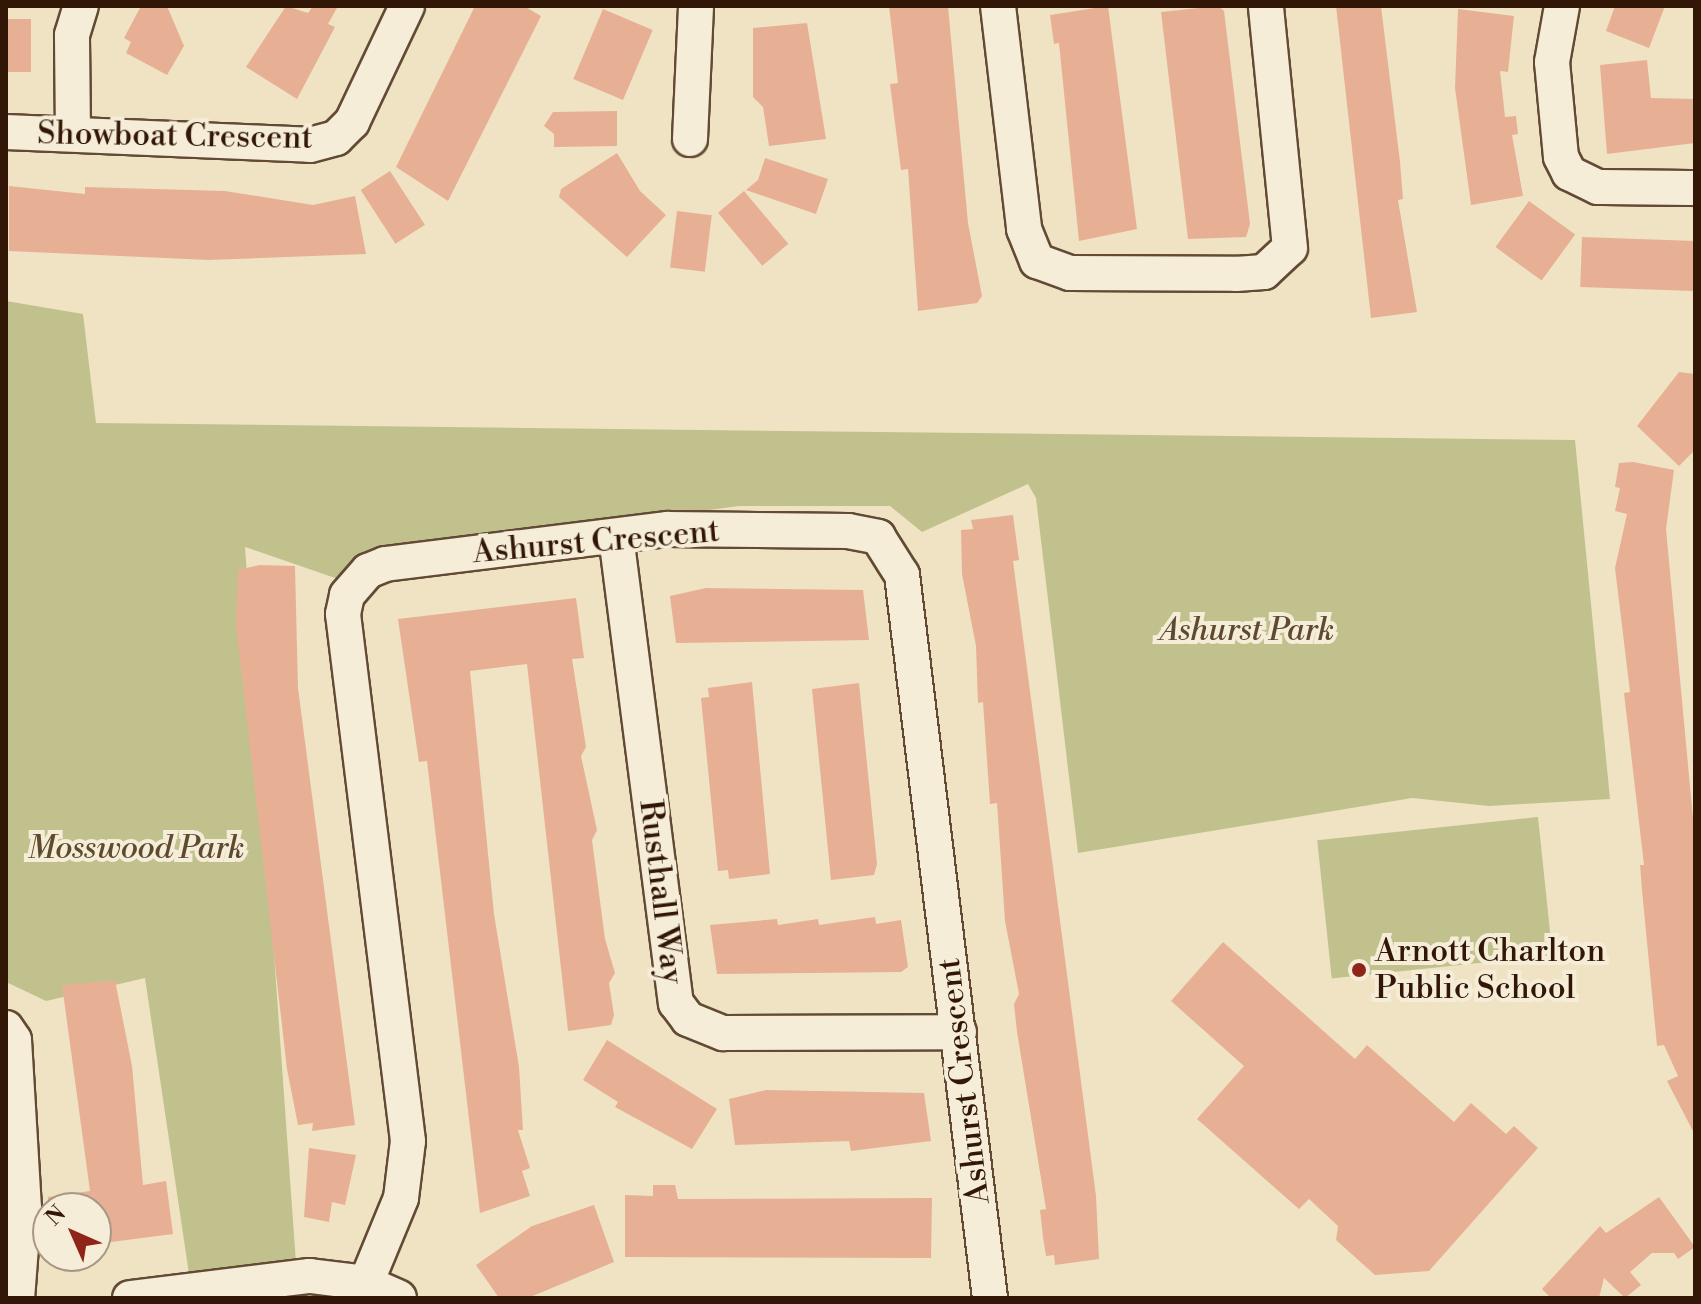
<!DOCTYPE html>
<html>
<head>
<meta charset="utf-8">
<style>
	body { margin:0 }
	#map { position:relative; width:1701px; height:1304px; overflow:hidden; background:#efe3c3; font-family:"Libre Bodoni",serif }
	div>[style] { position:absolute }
	.green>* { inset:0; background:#c1c18e; transform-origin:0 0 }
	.building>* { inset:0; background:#e7b095; transform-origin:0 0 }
	.roads { filter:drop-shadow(2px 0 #624a35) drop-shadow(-2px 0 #624a35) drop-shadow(0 2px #624a35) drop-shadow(0 -2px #624a35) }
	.minor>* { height:34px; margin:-17px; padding:0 17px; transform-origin:17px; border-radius:17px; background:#f5edd8 }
	.dots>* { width:22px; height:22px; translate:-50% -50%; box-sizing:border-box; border:4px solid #f5edd8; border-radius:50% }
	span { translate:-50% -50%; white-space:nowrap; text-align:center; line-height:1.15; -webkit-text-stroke:8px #f5edd8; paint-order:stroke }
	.street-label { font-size:32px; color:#331706 }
	.park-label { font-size:32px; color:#5e4a2f; font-style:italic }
	.poi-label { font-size:32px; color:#331706 }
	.left { translate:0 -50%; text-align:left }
	.frame { position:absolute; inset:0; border:8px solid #331706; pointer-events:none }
	.north { position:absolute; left:32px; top:1192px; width:80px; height:80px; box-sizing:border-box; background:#f5edd8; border:2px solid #a79784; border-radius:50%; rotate:315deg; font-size:22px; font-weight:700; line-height:32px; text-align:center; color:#331706 }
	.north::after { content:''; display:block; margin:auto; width:28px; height:36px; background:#8f2418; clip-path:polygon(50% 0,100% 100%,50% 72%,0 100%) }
</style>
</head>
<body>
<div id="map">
	<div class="green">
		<i style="clip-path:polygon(6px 301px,83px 314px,96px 423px,1575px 440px,1610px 799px,1489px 806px,1412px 798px,1078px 853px,1036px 498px,1028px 484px,922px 532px,890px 506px,739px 506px,390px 553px,341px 580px,245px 547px,296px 1263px,189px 1274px,145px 978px,46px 1001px,6px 982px)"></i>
		<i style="left:1538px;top:817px;width:139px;height:222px;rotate:84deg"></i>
	</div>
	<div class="building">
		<i style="clip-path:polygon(141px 6px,167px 6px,184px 46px,167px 75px,126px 53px,131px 42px,124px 38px)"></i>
		<i style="clip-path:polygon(286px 6px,308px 13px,313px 6px,338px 6px,328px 24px,335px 27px,297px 99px,246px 67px)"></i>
		<i style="clip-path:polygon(475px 6px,524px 6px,541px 16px,448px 201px,396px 167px)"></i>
		<i style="clip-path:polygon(889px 6px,948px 6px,968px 223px,982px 296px,977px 303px,918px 311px,908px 169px,901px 170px,890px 84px,898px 83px)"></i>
		<i style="clip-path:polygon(1108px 6px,1137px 229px,1079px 241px,1059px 43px,1054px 44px,1050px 15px)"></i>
		<i style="clip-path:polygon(1218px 6px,1224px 11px,1250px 224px,1246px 237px,1188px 239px,1161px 12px)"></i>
		<i style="clip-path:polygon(1336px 6px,1381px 6px,1400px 162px,1403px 199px,1398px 200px,1417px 312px,1371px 318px)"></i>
		<i style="clip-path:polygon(1615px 6px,1665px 6px,1649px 48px,1606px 31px)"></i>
		<i style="left:603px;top:9px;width:54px;height:76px;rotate:23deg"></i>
		<i style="clip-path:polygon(1458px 9px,1514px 16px,1508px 72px,1500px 71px,1505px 117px,1516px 116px,1518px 134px,1512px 135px,1523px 196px,1471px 205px,1455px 88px)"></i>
		<i style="left:6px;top:19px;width:25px;height:53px"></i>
		<i style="clip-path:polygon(807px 23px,826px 139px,769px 146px,763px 107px,753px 97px,753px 28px)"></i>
		<i style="clip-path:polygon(1647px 60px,1651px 98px,1695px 99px,1695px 143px,1607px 154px,1600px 65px)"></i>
		<i style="clip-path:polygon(617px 111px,617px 146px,554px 147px,554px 134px,544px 126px,553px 112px)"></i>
		<i style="clip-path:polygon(617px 153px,640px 191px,666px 215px,627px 257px,559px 197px,561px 189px)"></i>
		<i style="clip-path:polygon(765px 158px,828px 179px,816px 214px,746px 190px,758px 180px)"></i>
		<i style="left:390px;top:171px;width:64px;height:35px;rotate:57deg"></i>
		<i style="clip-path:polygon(9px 186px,85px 194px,85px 187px,225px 191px,313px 205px,355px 196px,366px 254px,209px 260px,9px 251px)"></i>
		<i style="left:744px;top:191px;width:69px;height:34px;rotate:50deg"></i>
		<i style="left:1529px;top:201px;width:57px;height:57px;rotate:36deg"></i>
		<i style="left:677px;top:211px;width:35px;height:57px;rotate:7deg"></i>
		<i style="left:1582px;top:237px;width:113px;height:50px;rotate:2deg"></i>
		<i style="clip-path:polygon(1679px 372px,1695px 374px,1695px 450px,1679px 466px,1637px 426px)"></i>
		<i style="clip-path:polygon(1633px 462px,1674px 470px,1666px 529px,1695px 840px,1695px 1135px,1667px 1081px,1678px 1076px,1664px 1045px,1657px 1046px,1642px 890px,1640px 865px,1644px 865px,1624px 693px,1630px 692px,1615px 568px,1627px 514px,1615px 511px,1620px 488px,1615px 487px,1619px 463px)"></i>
		<i style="clip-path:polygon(1013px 515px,1019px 560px,1013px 561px,1096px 1196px,1099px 1259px,1055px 1265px,1054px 1255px,1046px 1256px,1043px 1237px,1040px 1210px,1046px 1209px,1017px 1032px,1014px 1004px,1019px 994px,1005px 921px,997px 803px,990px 804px,983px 702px,978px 703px,976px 646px,962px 574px,961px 530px,973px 529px,971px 520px)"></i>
		<i style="clip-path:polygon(259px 565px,295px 566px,298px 688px,355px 1125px,312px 1131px,313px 1123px,298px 1125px,287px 1069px,236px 625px,238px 570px)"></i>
		<i style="clip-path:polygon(706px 588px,863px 590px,869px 640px,676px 643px,670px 596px)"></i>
		<i style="clip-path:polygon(576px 598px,584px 658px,572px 659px,586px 747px,581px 756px,597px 830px,592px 840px,605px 939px,615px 973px,609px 983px,614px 1015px,611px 1025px,568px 1031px,527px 664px,470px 671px,494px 914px,519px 1067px,523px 1130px,518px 1130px,530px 1168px,522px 1171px,530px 1196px,480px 1213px,427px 761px,419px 762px,398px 619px)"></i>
		<i style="clip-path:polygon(752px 682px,770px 874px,729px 879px,728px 870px,718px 871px,701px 698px,709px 697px,708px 688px)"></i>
		<i style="clip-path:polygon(859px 683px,877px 864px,874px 875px,831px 880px,812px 689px)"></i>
		<i style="clip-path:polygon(875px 917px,876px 924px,901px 920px,908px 967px,901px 972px,717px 974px,710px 925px,777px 919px,778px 925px,818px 919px,819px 925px)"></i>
		<i style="clip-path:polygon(1223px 942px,1355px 1059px,1367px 1045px,1454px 1122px,1471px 1103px,1506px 1134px,1514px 1126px,1538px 1148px,1429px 1271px,1375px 1275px,1336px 1240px,1338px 1226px,1309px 1199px,1299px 1209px,1197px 1119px,1244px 1066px,1171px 1001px)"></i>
		<i style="clip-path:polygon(115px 980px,132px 1066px,143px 1185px,166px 1181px,173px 1234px,96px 1244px,96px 1208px,49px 1208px,48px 1197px,90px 1191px,62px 985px)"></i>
		<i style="clip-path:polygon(607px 1040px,717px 1109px,692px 1149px,615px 1107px,618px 1102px,583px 1080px)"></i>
		<i style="clip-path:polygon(766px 1090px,924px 1093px,931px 1141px,851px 1151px,849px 1141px,735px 1145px,729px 1099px)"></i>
		<i style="clip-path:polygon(309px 1148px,356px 1155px,345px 1205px,332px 1202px,329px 1222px,304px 1217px)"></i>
		<i style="clip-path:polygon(653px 1185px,675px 1185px,678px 1199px,932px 1198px,931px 1258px,625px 1257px,625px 1195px,653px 1196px)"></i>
		<i style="clip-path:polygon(1659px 1197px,1695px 1247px,1678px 1259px,1674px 1253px,1652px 1253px,1630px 1272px,1641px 1285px,1625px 1298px,1604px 1278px,1599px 1298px,1551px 1298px,1542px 1289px,1600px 1226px,1606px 1233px)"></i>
		<i style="clip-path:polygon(594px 1205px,614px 1262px,528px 1298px,499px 1298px,476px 1265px,532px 1226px)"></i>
	</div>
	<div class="roads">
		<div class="minor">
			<i style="left:998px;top:6px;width:225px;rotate:83.3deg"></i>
			<i style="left:1024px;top:229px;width:35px;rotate:68deg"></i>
			<i style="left:1037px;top:261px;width:35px;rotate:20deg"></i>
			<i style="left:1070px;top:273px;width:166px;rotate:0.3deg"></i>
			<i style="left:1236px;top:274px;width:28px;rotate:-4deg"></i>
			<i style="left:1264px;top:272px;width:35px;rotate:-43deg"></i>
			<i style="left:1290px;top:248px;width:243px;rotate:-95.7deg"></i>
			<i style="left:1562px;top:6px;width:57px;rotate:100.1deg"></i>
			<i style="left:1552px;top:62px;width:95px;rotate:84.6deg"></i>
			<i style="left:1561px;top:157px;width:18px;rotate:63deg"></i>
			<i style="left:1569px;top:173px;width:32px;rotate:26deg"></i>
			<i style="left:1598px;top:187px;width:97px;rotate:0.6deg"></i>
			<i style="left:6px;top:132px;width:304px;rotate:2.4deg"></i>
			<i style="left:310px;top:145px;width:27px;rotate:-15deg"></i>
			<i style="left:336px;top:138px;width:23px;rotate:-45deg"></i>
			<i style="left:352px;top:122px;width:128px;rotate:-64.6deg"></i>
			<i style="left:73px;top:134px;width:99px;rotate:-90.6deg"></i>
			<i style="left:72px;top:35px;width:30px;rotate:-73deg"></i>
			<i style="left:690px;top:139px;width:133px;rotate:-87.4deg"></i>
			<i style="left:616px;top:536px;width:471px;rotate:82.7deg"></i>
			<i style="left:676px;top:1003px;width:20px;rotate:53deg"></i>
			<i style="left:688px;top:1019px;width:38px;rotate:22deg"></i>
			<i style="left:723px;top:1033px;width:236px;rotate:-0.2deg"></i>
			<i style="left:6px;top:1028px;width:14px;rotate:56deg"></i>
			<i style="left:14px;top:1040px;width:168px;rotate:86.6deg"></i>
			<i style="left:24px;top:1208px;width:90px;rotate:94.4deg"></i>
			<i style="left:366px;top:1283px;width:92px;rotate:-67.6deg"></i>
			<i style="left:401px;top:1198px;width:57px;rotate:-83deg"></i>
			<i style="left:408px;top:1141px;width:531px;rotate:-97.03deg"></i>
			<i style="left:343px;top:614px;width:19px;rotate:-78deg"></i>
			<i style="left:347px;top:595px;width:32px;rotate:-49deg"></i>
			<i style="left:368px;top:571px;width:18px;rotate:-22deg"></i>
			<i style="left:385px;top:564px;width:285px;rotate:-7.1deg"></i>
			<i style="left:668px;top:529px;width:180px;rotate:0.6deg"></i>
			<i style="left:848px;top:531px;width:31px;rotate:11deg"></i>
			<i style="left:878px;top:537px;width:45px;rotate:57.7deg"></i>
			<i style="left:902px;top:575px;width:728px;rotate:83.06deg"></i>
			<i style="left:130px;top:1298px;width:181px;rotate:-7deg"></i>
			<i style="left:310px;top:1276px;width:56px;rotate:7.1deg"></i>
			<i style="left:366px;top:1283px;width:36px;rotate:24deg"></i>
		</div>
	</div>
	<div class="dots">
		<i style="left:1359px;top:970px;background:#8f2418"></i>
	</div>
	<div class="street-label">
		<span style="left:175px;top:136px;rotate:1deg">Showboat Crescent</span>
		<span style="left:596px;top:542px;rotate:-5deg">Ashurst Crescent</span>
		<span style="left:661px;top:892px;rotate:83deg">Rusthall Way</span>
		<span style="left:964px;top:1081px;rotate:-97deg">Ashurst Crescent</span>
	</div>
	<div class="park-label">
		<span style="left:1247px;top:630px">Ashurst Park</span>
		<span style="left:136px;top:848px">Mosswood Park</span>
	</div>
	<div class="poi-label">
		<span class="left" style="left:1375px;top:970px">Arnott Charlton<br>Public School</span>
	</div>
	<div class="frame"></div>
	<div class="north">N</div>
</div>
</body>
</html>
